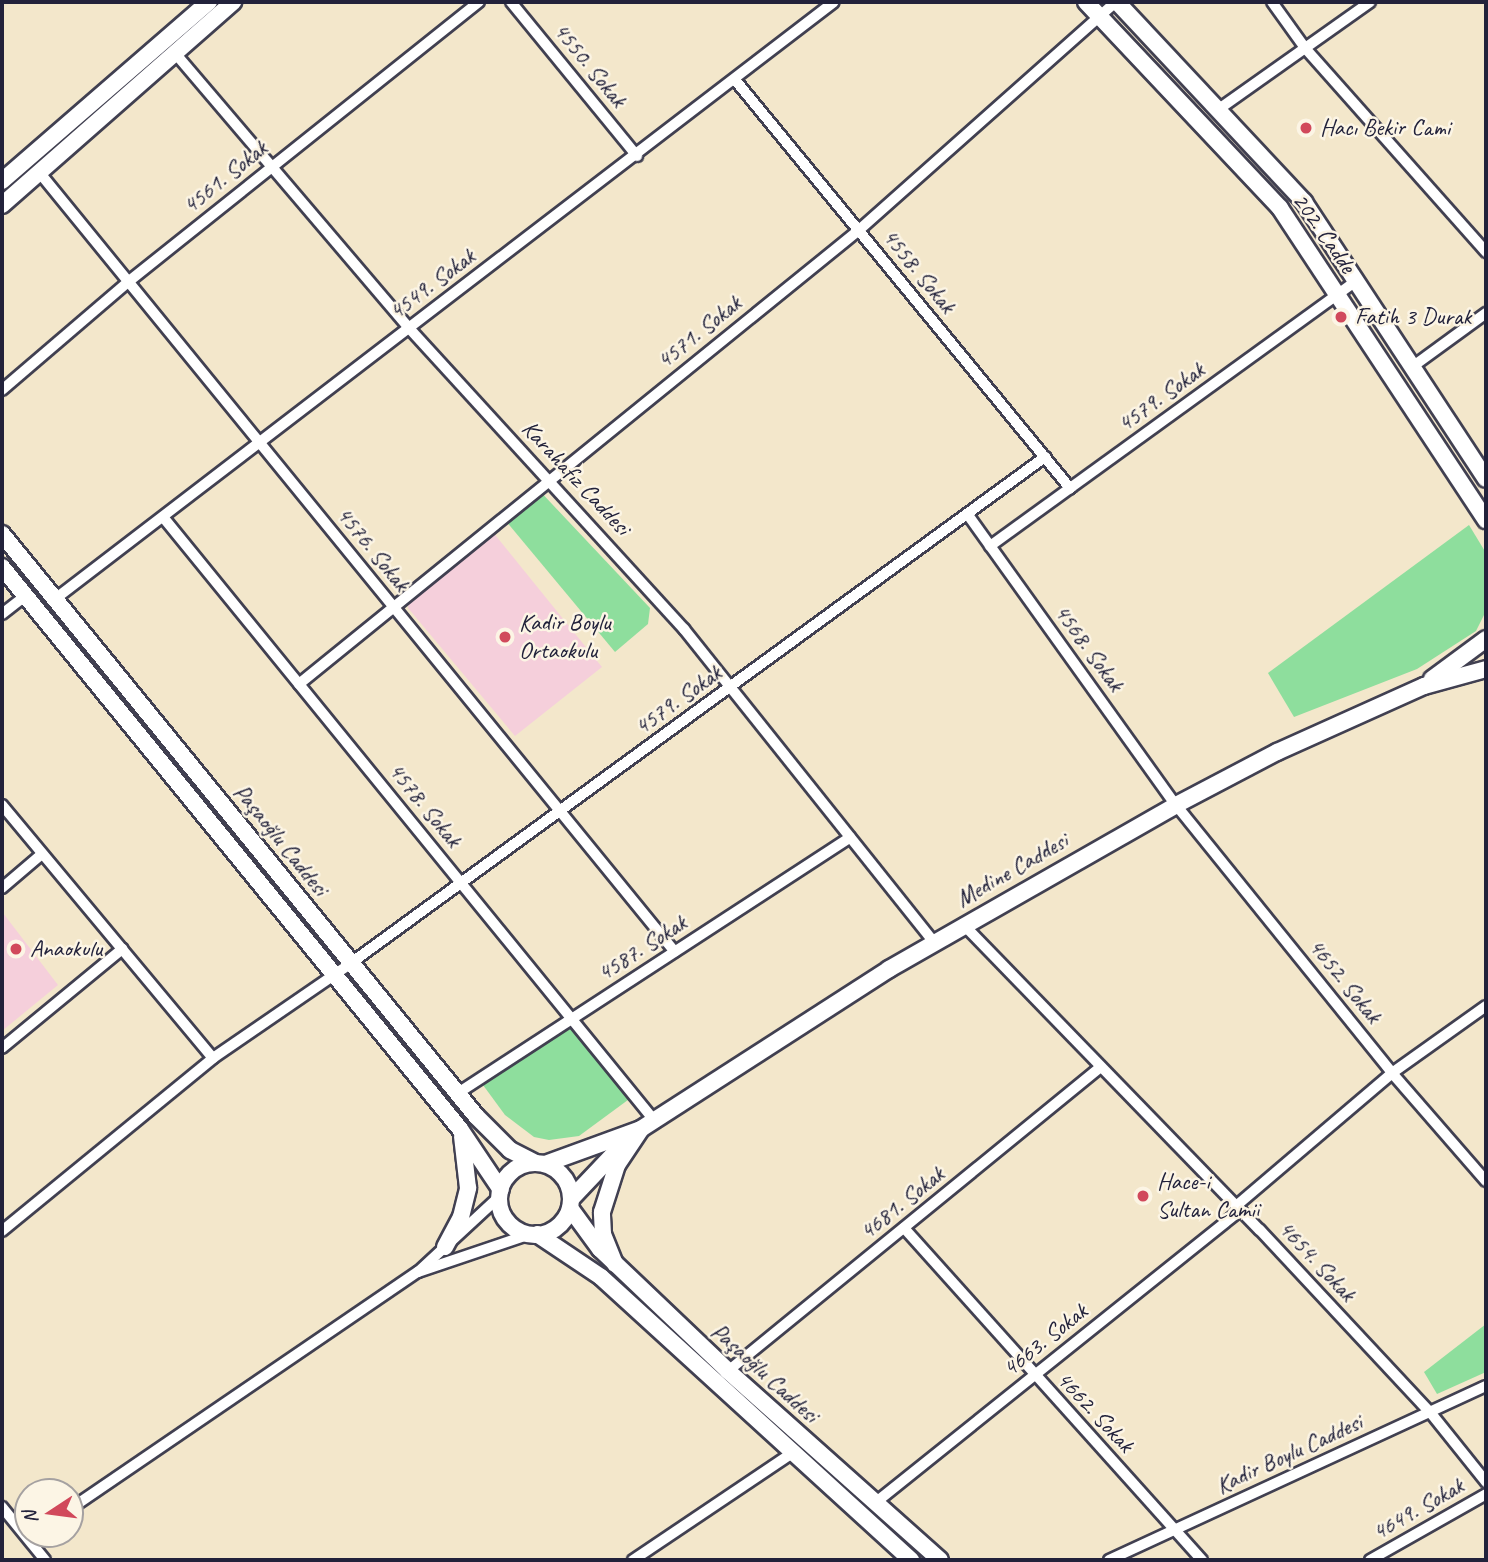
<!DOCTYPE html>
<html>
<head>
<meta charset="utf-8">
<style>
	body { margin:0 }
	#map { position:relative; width:1488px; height:1562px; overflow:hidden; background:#f3e7cb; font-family:Caveat,sans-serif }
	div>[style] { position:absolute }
	.built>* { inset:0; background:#f5cfdb }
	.green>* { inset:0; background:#8ede9d }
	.roads { filter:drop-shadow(2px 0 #414051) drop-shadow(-2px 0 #414051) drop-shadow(0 2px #414051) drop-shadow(0 -2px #414051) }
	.street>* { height:10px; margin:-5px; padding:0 5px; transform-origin:5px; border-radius:5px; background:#fff }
	.secondary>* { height:16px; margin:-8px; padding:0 8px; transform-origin:8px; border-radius:8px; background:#fff }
	.secondary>.ring { margin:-8px; padding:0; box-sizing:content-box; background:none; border:16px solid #fff; border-radius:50% }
	.dots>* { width:19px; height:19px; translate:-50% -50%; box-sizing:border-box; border:4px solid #fcf5e5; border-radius:50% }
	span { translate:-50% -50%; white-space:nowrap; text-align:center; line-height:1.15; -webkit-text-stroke:5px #fcf5e5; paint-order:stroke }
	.street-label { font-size:24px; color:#22223b }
	.poi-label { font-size:24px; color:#22223b }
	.left { translate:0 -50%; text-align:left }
	.frame { position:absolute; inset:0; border:4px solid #22223b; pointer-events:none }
	.north { position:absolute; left:14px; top:1478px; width:70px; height:70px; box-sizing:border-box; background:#fcf5e5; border:2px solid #a5a1a1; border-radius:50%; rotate:257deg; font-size:19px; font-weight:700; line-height:28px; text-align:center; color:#22223b }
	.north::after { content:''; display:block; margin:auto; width:24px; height:32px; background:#d1495b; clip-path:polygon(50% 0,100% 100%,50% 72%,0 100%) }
</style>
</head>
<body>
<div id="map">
	<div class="built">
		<i style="clip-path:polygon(492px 531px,602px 667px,515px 736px,408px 608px,409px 595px)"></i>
		<i style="clip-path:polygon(3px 913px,58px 985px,2px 1031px,2px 914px)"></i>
	</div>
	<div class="green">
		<i style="clip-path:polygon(536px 487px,650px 608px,648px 624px,615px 652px,505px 520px)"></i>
		<i style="clip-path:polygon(1469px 525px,1486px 553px,1486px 611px,1476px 631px,1417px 669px,1294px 717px,1268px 673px)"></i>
		<i style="clip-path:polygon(572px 1025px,632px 1097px,579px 1136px,549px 1140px,534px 1137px,505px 1115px,483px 1085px)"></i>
		<i style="clip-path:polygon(1486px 1324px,1486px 1372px,1437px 1394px,1424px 1372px)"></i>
	</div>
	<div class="roads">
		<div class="street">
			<i style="left:511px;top:2px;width:199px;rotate:50.7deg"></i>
			<i style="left:1272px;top:2px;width:57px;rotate:54.3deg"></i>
			<i style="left:1305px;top:48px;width:273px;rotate:48.4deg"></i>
			<i style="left:175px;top:53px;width:361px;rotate:49.6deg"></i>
			<i style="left:409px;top:328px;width:408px;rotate:47.6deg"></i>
			<i style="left:684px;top:629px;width:401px;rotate:51.4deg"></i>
			<i style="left:736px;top:81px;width:527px;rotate:50.63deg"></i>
			<i style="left:1219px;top:109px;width:185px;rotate:-35.3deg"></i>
			<i style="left:39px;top:172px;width:1006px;rotate:50.81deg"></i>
			<i style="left:1412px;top:367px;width:92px;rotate:-36.1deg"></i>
			<i style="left:2px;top:390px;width:166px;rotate:-40.6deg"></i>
			<i style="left:128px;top:282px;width:449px;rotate:-38.6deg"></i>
			<i style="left:968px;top:515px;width:357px;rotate:54.4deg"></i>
			<i style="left:1176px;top:805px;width:344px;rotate:51.1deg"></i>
			<i style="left:1392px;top:1073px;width:143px;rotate:49deg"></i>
			<i style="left:163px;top:517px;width:778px;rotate:50.85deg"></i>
			<i style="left:990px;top:546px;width:452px;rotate:-35.9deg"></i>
			<i style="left:55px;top:599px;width:981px;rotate:-37.47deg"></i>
			<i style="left:2px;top:614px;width:29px;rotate:-38deg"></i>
			<i style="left:299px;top:684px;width:721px;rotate:-39.03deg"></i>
			<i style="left:859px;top:230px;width:344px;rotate:-41.6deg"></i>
			<i style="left:2px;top:805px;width:329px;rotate:50.2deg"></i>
			<i style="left:2px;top:888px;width:52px;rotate:-40.4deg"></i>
			<i style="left:963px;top:924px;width:426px;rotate:45.9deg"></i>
			<i style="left:1260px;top:1230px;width:249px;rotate:47deg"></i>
			<i style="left:1430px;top:1412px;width:90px;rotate:51.3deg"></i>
			<i style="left:2px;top:1048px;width:156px;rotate:-39.5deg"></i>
			<i style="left:458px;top:1093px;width:468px;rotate:-33.1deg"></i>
			<i style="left:500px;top:1196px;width:112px;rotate:137.2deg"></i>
			<i style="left:418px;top:1272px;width:118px;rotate:-18.7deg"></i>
			<i style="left:1236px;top:1206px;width:205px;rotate:-40.4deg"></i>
			<i style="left:1392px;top:1073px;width:115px;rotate:-35.5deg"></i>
			<i style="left:904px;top:1228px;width:446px;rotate:48.1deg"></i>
			<i style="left:2px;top:1231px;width:273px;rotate:-39.3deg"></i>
			<i style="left:213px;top:1058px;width:168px;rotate:-34.5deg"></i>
			<i style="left:351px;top:963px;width:859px;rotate:-36.1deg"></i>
			<i style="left:728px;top:1371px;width:481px;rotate:-39.2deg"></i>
			<i style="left:875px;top:1503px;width:469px;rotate:-38.7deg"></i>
			<i style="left:2px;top:1507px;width:68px;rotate:50.9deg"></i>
			<i style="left:70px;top:1509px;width:421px;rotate:-34.3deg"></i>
			<i style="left:633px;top:1560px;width:190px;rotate:-33.9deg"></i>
			<i style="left:1109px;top:1560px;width:415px;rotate:-24.8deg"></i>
			<i style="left:1370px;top:1560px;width:133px;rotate:-29.6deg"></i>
		</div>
		<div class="secondary">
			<i style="left:1086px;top:2px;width:283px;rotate:46.7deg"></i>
			<i style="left:1280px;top:208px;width:374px;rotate:56.6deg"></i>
			<i style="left:1117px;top:2px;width:274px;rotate:46.9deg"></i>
			<i style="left:1304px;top:202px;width:331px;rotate:56.7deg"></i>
			<i style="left:2px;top:181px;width:274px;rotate:-40.9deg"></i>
			<i style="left:2px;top:205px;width:308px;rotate:-41.3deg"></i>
			<i style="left:2px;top:534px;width:751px;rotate:50.84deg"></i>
			<i style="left:476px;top:1116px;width:48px;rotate:45deg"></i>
			<i style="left:510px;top:1150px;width:28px;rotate:27deg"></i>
			<i style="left:2px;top:567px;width:725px;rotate:50.82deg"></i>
			<i style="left:460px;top:1129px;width:73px;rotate:56.1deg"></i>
			<i style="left:1432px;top:679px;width:67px;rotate:-36.5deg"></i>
			<i class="ring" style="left:499px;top:1163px;width:56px;height:56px"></i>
			<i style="left:545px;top:1164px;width:102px;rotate:-20deg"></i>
			<i style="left:571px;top:1199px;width:74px;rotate:-46.6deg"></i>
			<i style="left:570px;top:1208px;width:51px;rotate:53.8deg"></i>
			<i style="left:600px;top:1249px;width:177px;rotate:43.6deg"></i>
			<i style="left:728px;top:1371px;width:284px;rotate:41.7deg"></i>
			<i style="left:537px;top:1234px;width:77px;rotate:33.9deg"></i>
			<i style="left:601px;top:1277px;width:420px;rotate:42.4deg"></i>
			<i style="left:445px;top:1247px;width:34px;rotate:-62deg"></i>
			<i style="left:461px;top:1217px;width:30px;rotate:-76deg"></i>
			<i style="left:468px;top:1188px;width:52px;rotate:-96.6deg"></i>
			<i style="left:615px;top:1264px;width:32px;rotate:-112deg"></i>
			<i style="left:603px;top:1234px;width:22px;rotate:-93deg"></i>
			<i style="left:602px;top:1212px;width:49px;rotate:-72.3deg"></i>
			<i style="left:617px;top:1165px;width:43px;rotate:-56.3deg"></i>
			<i style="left:641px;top:1129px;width:295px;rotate:-32.8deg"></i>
			<i style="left:889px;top:969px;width:331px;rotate:-29.7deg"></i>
			<i style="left:1176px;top:805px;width:114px;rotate:-27.7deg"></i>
			<i style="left:1277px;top:752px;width:161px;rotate:-24.2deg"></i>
			<i style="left:1424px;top:686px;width:64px;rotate:-15.3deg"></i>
		</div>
	</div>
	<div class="dots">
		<i style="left:1306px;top:128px;background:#d1495b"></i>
		<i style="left:1341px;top:317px;background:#d1495b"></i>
		<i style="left:505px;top:637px;background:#d1495b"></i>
		<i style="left:16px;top:949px;background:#d1495b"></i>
		<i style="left:1143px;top:1196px;background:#d1495b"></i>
	</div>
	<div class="street-label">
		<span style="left:590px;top:65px;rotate:51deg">4550. Sokak</span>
		<span style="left:225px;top:177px;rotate:-39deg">4561. Sokak</span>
		<span style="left:1324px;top:233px;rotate:55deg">202. Cadde</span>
		<span style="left:919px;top:271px;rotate:51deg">4558. Sokak</span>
		<span style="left:432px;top:284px;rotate:-37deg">4549. Sokak</span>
		<span style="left:699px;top:332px;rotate:-39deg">4571. Sokak</span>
		<span style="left:1161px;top:397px;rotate:-36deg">4579. Sokak</span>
		<span style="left:576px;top:478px;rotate:47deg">Karahafız Caddesi</span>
		<span style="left:373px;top:549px;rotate:51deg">4576. Sokak</span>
		<span style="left:1089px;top:648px;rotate:54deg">4568. Sokak</span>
		<span style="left:678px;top:700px;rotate:-36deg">4579. Sokak</span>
		<span style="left:425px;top:805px;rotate:51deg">4578. Sokak</span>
		<span style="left:281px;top:840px;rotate:51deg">Paşaoğlu Caddesi</span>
		<span style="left:1012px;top:870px;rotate:-30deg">Medine Caddesi</span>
		<span style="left:642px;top:948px;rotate:-33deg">4587. Sokak</span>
		<span style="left:1345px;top:981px;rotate:51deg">4652. Sokak</span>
		<span style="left:902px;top:1203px;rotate:-39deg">4681. Sokak</span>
		<span style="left:1317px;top:1261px;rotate:47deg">4654. Sokak</span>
		<span style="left:1045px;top:1340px;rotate:-39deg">4663. Sokak</span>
		<span style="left:765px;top:1373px;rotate:42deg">Paşaoğlu Caddesi</span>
		<span style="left:1095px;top:1412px;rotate:47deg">4662. Sokak</span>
		<span style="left:1289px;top:1454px;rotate:-25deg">Kadir Boylu Caddesi</span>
		<span style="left:1418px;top:1509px;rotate:-30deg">4649. Sokak</span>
	</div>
	<div class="poi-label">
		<span class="left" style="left:1320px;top:128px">Hacı Bekir Cami</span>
		<span class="left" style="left:1355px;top:317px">Fatih 3 Durak</span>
		<span class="left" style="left:519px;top:637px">Kadir Boylu<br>Ortaokulu</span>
		<span class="left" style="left:30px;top:949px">Anaokulu</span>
		<span class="left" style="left:1157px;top:1196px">Hace-i<br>Sultan Camii</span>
	</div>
	<div class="frame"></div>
	<div class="north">N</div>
</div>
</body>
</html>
